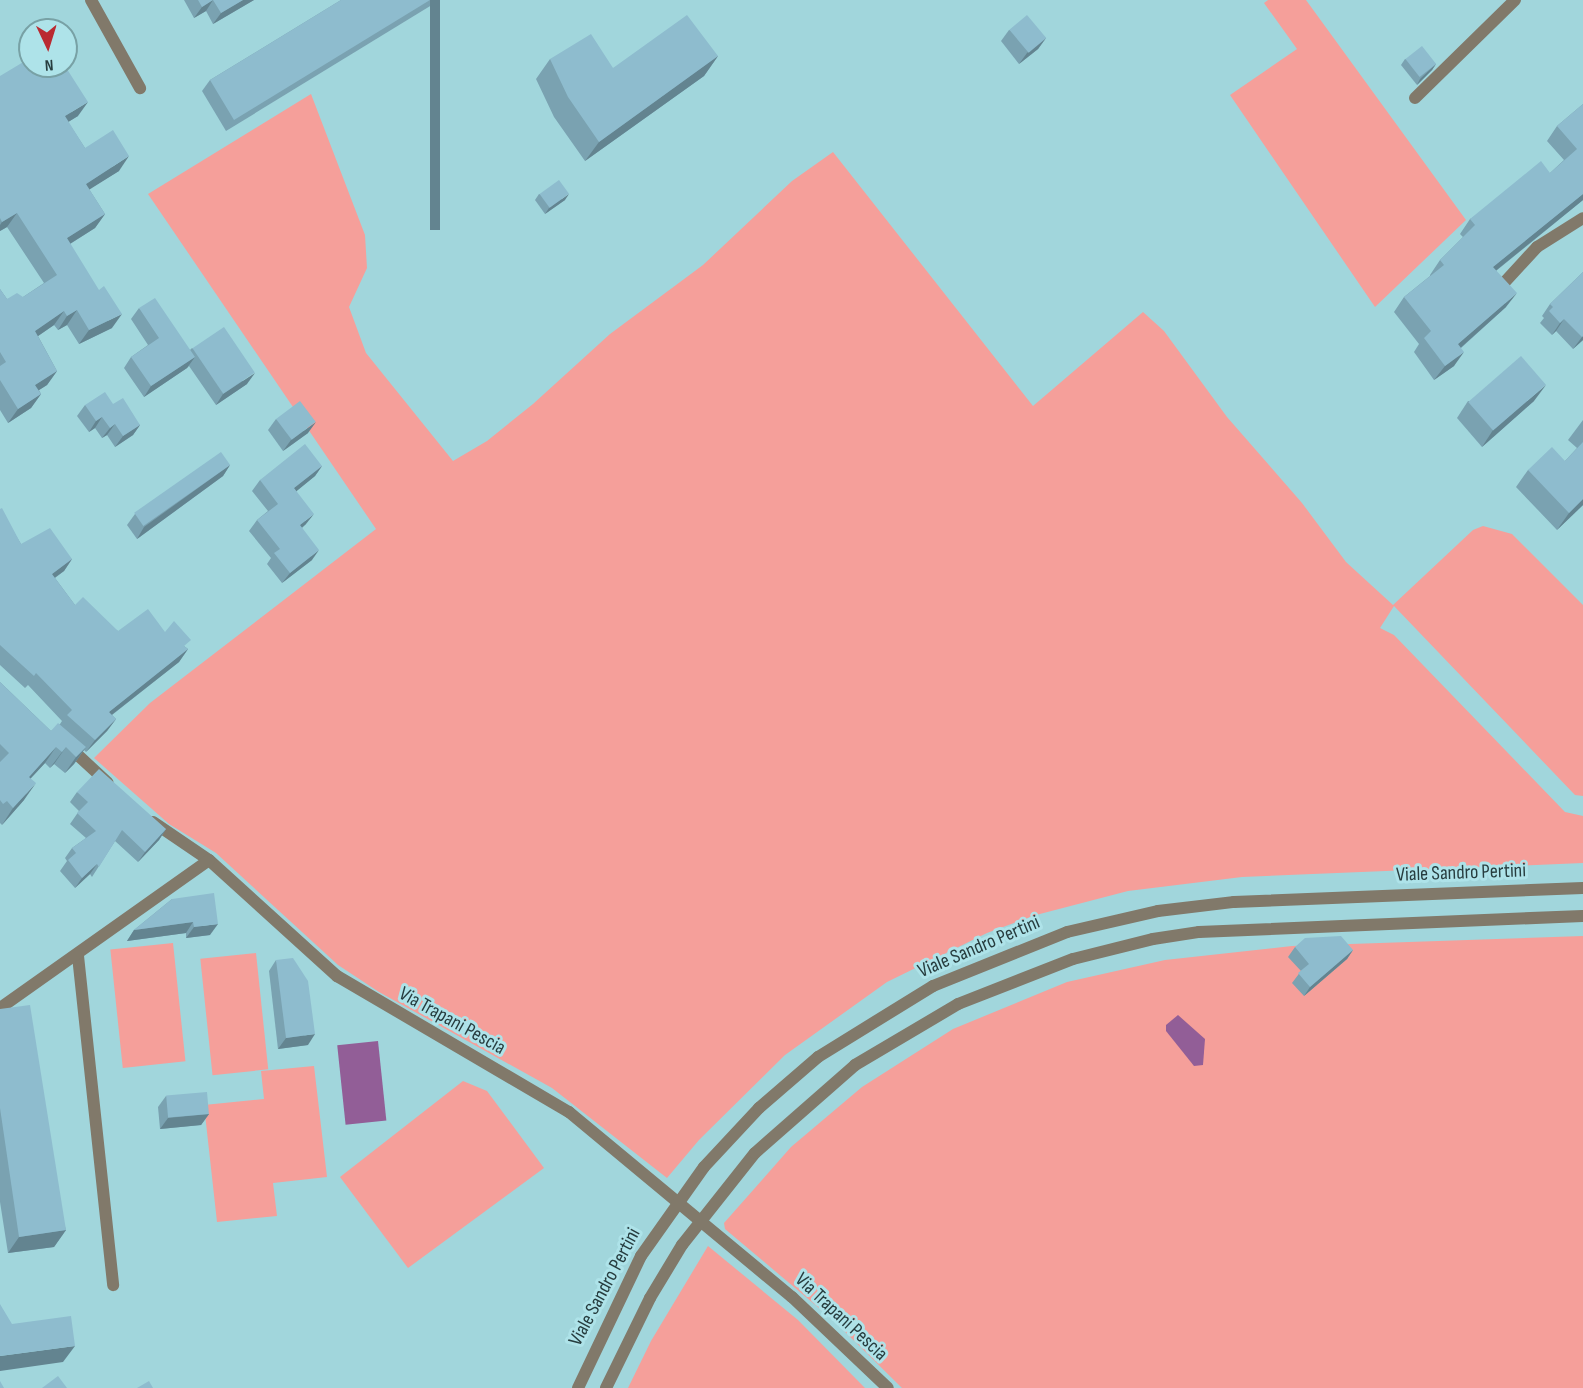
<!DOCTYPE html>
<html>
<head>
<meta charset="utf-8">
<style>
	body { margin:0 }
	#map { position:relative; width:1583px; height:1388px; overflow:hidden; background:#a1d6dc; font-family:"Sofia Sans Condensed",sans-serif }
	div>[style] { position:absolute }
	.green>* { inset:0; background:#f59f9a; transform-origin:0 0 }
	.water>* { inset:0; background:#925e97; transform-origin:0 0 }
	.street>* { height:12px; margin:-6px; padding:0 6px; transform-origin:6px; border-radius:6px; background:#81796a }
	.wall>* { inset:0; background:#7aa2b1 }
	.shaded-wall>* { inset:0; background:#638490; transform-origin:0 0 }
	.building>* { inset:0; background:#8ebcce; transform-origin:0 0 }
	span { translate:-50% -50%; white-space:nowrap; text-align:center; line-height:1.15; -webkit-text-stroke:6px #aee3e9; paint-order:stroke }
	.street-label { font-size:20px; color:#273d3f }
	.north { position:absolute; left:18px; top:18px; width:60px; height:60px; box-sizing:border-box; background:#aee3e9; border:2px solid #78a1a5; border-radius:50%; rotate:176deg; font-size:16px; font-weight:700; line-height:24px; text-align:center; color:#273d3f }
	.north::after { content:''; display:block; margin:auto; width:21px; height:27px; background:#ba2a31; clip-path:polygon(50% 0,100% 100%,50% 72%,0 100%) }
</style>
</head>
<body>
<div id="map">
	<div class="green">
		<i style="clip-path:polygon(1268px 0,1306px 0,1466px 220px,1375px 307px,1230px 95px,1297px 49px,1264px 3px)"></i>
		<i style="clip-path:polygon(311px 94px,365px 235px,367px 268px,349px 307px,366px 353px,453px 461px,487px 441px,533px 404px,610px 334px,703px 265px,792px 181px,833px 152px,1033px 406px,1143px 312px,1164px 331px,1227px 417px,1302px 503px,1346px 562px,1393px 605px,1473px 530px,1483px 526px,1512px 534px,1583px 605px,1583px 796px,1575px 795px,1394px 606px,1380px 628px,1394px 635px,1565px 812px,1583px 816px,1583px 863px,1242px 877px,1128px 891px,1036px 915px,987px 933px,887px 982px,785px 1055px,699px 1140px,667px 1178px,552px 1088px,379px 992px,338px 965px,216px 853px,169px 824px,94px 758px,150px 703px,376px 529px,148px 194px)"></i>
		<i style="clip-path:polygon(1583px 936px,1583px 1388px,902px 1388px,832px 1319px,725px 1229px,724px 1223px,791px 1147px,862px 1087px,953px 1029px,1067px 982px,1165px 960px,1292px 946px)"></i>
		<i style="left:173px;top:943px;width:119px;height:63px;rotate:84deg"></i>
		<i style="left:256px;top:953px;width:117px;height:56px;rotate:84deg"></i>
		<i style="clip-path:polygon(314px 1066px,327px 1177px,273px 1183px,277px 1216px,217px 1222px,204px 1105px,264px 1099px,261px 1071px)"></i>
		<i style="clip-path:polygon(463px 1081px,487px 1091px,544px 1168px,408px 1268px,340px 1177px)"></i>
		<i style="clip-path:polygon(708px 1246px,798px 1320px,865px 1388px,628px 1388px,651px 1341px)"></i>
	</div>
	<div class="water">
		<i style="clip-path:polygon(1178px 1015px,1205px 1039px,1203px 1065px,1194px 1066px,1166px 1031px,1166px 1025px)"></i>
		<i style="left:378px;top:1041px;width:80px;height:41px;rotate:84deg"></i>
	</div>
	<div class="street">
		<i style="left:91px;top:0;width:101px;rotate:60.9deg"></i>
		<i style="left:1415px;top:98px;width:140px;rotate:-44.4deg"></i>
		<i style="left:1503px;top:284px;width:50px;rotate:-47.4deg"></i>
		<i style="left:1537px;top:247px;width:54px;rotate:-32.2deg"></i>
		<i style="left:68px;top:746px;width:54px;rotate:42.8deg"></i>
		<i style="left:153px;top:822px;width:68px;rotate:34.2deg"></i>
		<i style="left:209px;top:860px;width:173px;rotate:42.2deg"></i>
		<i style="left:337px;top:976px;width:269px;rotate:30.4deg"></i>
		<i style="left:569px;top:1112px;width:290px;rotate:39.7deg"></i>
		<i style="left:792px;top:1297px;width:132px;rotate:43.5deg"></i>
		<i style="left:78px;top:956px;width:331px;rotate:83.9deg"></i>
		<i style="left:0;top:1008px;width:256px;rotate:-35.3deg"></i>
		<i style="left:578px;top:1388px;width:146px;rotate:-64.5deg"></i>
		<i style="left:641px;top:1256px;width:109px;rotate:-54.7deg"></i>
		<i style="left:704px;top:1167px;width:81px;rotate:-47deg"></i>
		<i style="left:759px;top:1108px;width:78px;rotate:-40.8deg"></i>
		<i style="left:818px;top:1057px;width:135px;rotate:-31.7deg"></i>
		<i style="left:933px;top:986px;width:144px;rotate:-21.9deg"></i>
		<i style="left:1067px;top:932px;width:93px;rotate:-13deg"></i>
		<i style="left:1158px;top:911px;width:77px;rotate:-6.8deg"></i>
		<i style="left:1234px;top:902px;width:349px;rotate:-2.3deg"></i>
		<i style="left:606px;top:1388px;width:100px;rotate:-63.9deg"></i>
		<i style="left:650px;top:1298px;width:62px;rotate:-58.9deg"></i>
		<i style="left:682px;top:1245px;width:117px;rotate:-51.6deg"></i>
		<i style="left:755px;top:1153px;width:133px;rotate:-41.3deg"></i>
		<i style="left:855px;top:1065px;width:120px;rotate:-30.6deg"></i>
		<i style="left:958px;top:1004px;width:123px;rotate:-21.4deg"></i>
		<i style="left:1073px;top:959px;width:82px;rotate:-14deg"></i>
		<i style="left:1153px;top:939px;width:47px;rotate:-8.7deg"></i>
		<i style="left:1199px;top:932px;width:384px;rotate:-2.4deg"></i>
	</div>
	<div class="wall">
		<i style="clip-path:polygon(184px 0,254px 0,213px 24px,206px 11px,194px 18px)"></i>
		<i style="clip-path:polygon(341px 0,440px 0,226px 131px,202px 91px,210px 80px)"></i>
		<i style="clip-path:polygon(1009px 30px,1046px 38px,1038px 49px,1019px 64px,1001px 41px)"></i>
		<i style="clip-path:polygon(718px 56px,704px 76px,585px 161px,554px 117px,536px 79px,550px 59px,613px 68px)"></i>
		<i style="clip-path:polygon(1405px 59px,1436px 64px,1432px 70px,1417px 85px,1401px 65px)"></i>
		<i style="clip-path:polygon(0 76px,78px 116px,68px 122px,85px 148px,119px 171px,89px 189px,105px 214px,95px 228px,70px 244px,112px 328px,79px 344px,67px 325px,58px 330px,54px 325px,38px 336px,57px 371px,47px 385px,39px 390px,41px 394px,31px 408px,8px 423px,0 410px,0 289px,7px 299px,23px 297px,44px 283px,7px 227px,0 231px)"></i>
		<i style="clip-path:polygon(1583px 104px,1583px 200px,1496px 271px,1506px 307px,1461px 348px,1454px 366px,1434px 380px,1414px 352px,1419px 344px,1394px 312px,1404px 297px,1430px 276px,1430px 275px,1440px 260px,1463px 237px,1460px 234px,1470px 219px,1550px 173px,1564px 160px,1547px 141px,1557px 126px)"></i>
		<i style="clip-path:polygon(539px 194px,565px 200px,545px 214px,535px 200px)"></i>
		<i style="clip-path:polygon(1583px 272px,1583px 340px,1573px 349px,1556px 331px,1552px 335px,1540px 323px,1544px 318px,1542px 316px,1550px 304px)"></i>
		<i style="clip-path:polygon(139px 308px,190px 350px,192px 348px,247px 384px,216px 405px,189px 366px,187px 368px,144px 397px,124px 368px,131px 357px,148px 345px,131px 319px)"></i>
		<i style="clip-path:polygon(1468px 401px,1534px 401px,1482px 447px,1457px 418px)"></i>
		<i style="clip-path:polygon(113px 404px,140px 425px,133px 435px,115px 447px,107px 435px,102px 438px,95px 428px,89px 432px,77px 416px,85px 405px)"></i>
		<i style="clip-path:polygon(276px 419px,308px 433px,283px 451px,268px 430px)"></i>
		<i style="clip-path:polygon(1583px 420px,1583px 505px,1557px 530px,1516px 487px,1528px 470px,1565px 461px,1577px 448px,1568px 440px)"></i>
		<i style="clip-path:polygon(230px 465px,223px 476px,137px 539px,127px 525px,135px 514px)"></i>
		<i style="clip-path:polygon(322px 466px,315px 476px,296px 491px,306px 524px,302px 528px,312px 560px,282px 583px,267px 564px,271px 558px,249px 531px,257px 520px,268px 511px,252px 491px,260px 480px)"></i>
		<i style="clip-path:polygon(0 509px,21px 544px,72px 559px,64px 571px,55px 578px,75px 605px,118px 631px,165px 632px,188px 649px,179px 662px,112px 715px,116px 719px,107px 731px,86px 752px,84px 750px,74px 764px,65px 773px,54px 764px,50px 768px,45px 763px,31px 778px,24px 800px,2px 825px,0 823px,0 682px,51px 731px,60px 724px,62px 721px,28px 685px,25px 688px,0 665px)"></i>
		<i style="clip-path:polygon(77px 792px,166px 829px,159px 840px,138px 862px,115px 841px,92px 877px,90px 874px,75px 888px,60px 871px,67px 861px,65px 858px,72px 848px,86px 838px,70px 824px,79px 811px,70px 802px)"></i>
		<i style="clip-path:polygon(172px 899px,210px 935px,186px 938px,186px 933px,127px 941px,134px 930px)"></i>
		<i style="clip-path:polygon(1295px 947px,1353px 950px,1347px 959px,1304px 996px,1292px 983px,1301px 971px,1288px 957px)"></i>
		<i style="clip-path:polygon(276px 960px,308px 1045px,278px 1049px,269px 971px)"></i>
		<i style="clip-path:polygon(0 1009px,66px 1230px,54px 1247px,8px 1253px,0 1202px)"></i>
		<i style="clip-path:polygon(166px 1096px,209px 1114px,201px 1125px,160px 1129px,158px 1107px)"></i>
	</div>
	<div class="shaded-wall">
		<i style="clip-path:polygon(213px 0,206px 11px,194px 18px,202px 7px)"></i>
		<i style="clip-path:polygon(243px 0,254px 0,213px 24px,221px 13px)"></i>
		<i style="left:430px;top:0;width:10px;height:230px"></i>
		<i style="clip-path:polygon(1046px 38px,1038px 49px,1019px 64px,1027px 53px)"></i>
		<i style="clip-path:polygon(718px 56px,704px 76px,585px 161px,599px 142px)"></i>
		<i style="clip-path:polygon(1436px 64px,1432px 70px,1417px 85px,1420px 79px)"></i>
		<i style="clip-path:polygon(88px 102px,78px 116px,55px 130px,65px 116px)"></i>
		<i style="clip-path:polygon(129px 156px,119px 171px,76px 198px,86px 184px)"></i>
		<i style="clip-path:polygon(569px 194px,565px 200px,545px 214px,549px 208px)"></i>
		<i style="clip-path:polygon(1583px 194px,1583px 200px,1483px 281px,1493px 267px)"></i>
		<i style="clip-path:polygon(17px 213px,7px 227px,0 231px,0 225px,2px 222px)"></i>
		<i style="clip-path:polygon(105px 214px,95px 228px,57px 252px,67px 238px)"></i>
		<i style="clip-path:polygon(1517px 293px,1506px 307px,1448px 359px,1458px 344px)"></i>
		<i style="clip-path:polygon(77px 310px,67px 325px,58px 330px,67px 316px)"></i>
		<i style="clip-path:polygon(64px 311px,54px 325px,25px 345px,35px 331px)"></i>
		<i style="clip-path:polygon(122px 314px,112px 328px,79px 344px,89px 330px)"></i>
		<i style="clip-path:polygon(1564px 319px,1556px 331px,1552px 335px,1560px 323px)"></i>
		<i style="clip-path:polygon(1583px 336px,1583px 340px,1573px 349px,1582px 337px)"></i>
		<i style="clip-path:polygon(1464px 352px,1454px 366px,1434px 380px,1445px 366px)"></i>
		<i style="clip-path:polygon(195px 357px,187px 368px,144px 397px,151px 386px)"></i>
		<i style="clip-path:polygon(57px 371px,47px 385px,25px 399px,35px 385px)"></i>
		<i style="clip-path:polygon(255px 373px,247px 384px,216px 405px,223px 394px)"></i>
		<i style="clip-path:polygon(1546px 385px,1534px 401px,1482px 447px,1493px 430px)"></i>
		<i style="clip-path:polygon(41px 394px,31px 408px,8px 423px,18px 409px)"></i>
		<i style="clip-path:polygon(102px 417px,95px 428px,89px 432px,96px 421px)"></i>
		<i style="clip-path:polygon(316px 422px,308px 433px,283px 451px,291px 440px)"></i>
		<i style="clip-path:polygon(115px 424px,107px 435px,102px 438px,110px 428px)"></i>
		<i style="clip-path:polygon(140px 425px,133px 435px,115px 447px,123px 436px)"></i>
		<i style="clip-path:polygon(230px 465px,223px 476px,137px 539px,144px 527px)"></i>
		<i style="clip-path:polygon(322px 466px,315px 476px,287px 499px,294px 488px)"></i>
		<i style="clip-path:polygon(1583px 499px,1583px 505px,1557px 530px,1569px 513px)"></i>
		<i style="clip-path:polygon(314px 514px,306px 524px,293px 535px,300px 525px)"></i>
		<i style="clip-path:polygon(319px 550px,312px 560px,282px 583px,290px 573px)"></i>
		<i style="clip-path:polygon(72px 559px,64px 571px,43px 586px,52px 574px)"></i>
		<i style="clip-path:polygon(188px 649px,179px 662px,100px 724px,109px 712px)"></i>
		<i style="clip-path:polygon(116px 719px,107px 731px,86px 752px,95px 740px)"></i>
		<i style="clip-path:polygon(56px 747px,45px 763px,17px 793px,29px 777px)"></i>
		<i style="clip-path:polygon(66px 747px,54px 764px,50px 768px,62px 752px)"></i>
		<i style="clip-path:polygon(86px 747px,74px 764px,65px 773px,76px 757px)"></i>
		<i style="clip-path:polygon(36px 783px,24px 800px,2px 825px,13px 808px)"></i>
		<i style="clip-path:polygon(166px 829px,159px 840px,138px 862px,145px 852px)"></i>
		<i style="clip-path:polygon(97px 864px,90px 874px,75px 888px,82px 878px)"></i>
		<i style="clip-path:polygon(193px 922px,186px 933px,127px 941px,134px 930px)"></i>
		<i style="clip-path:polygon(218px 924px,210px 935px,186px 938px,194px 927px)"></i>
		<i style="clip-path:polygon(1353px 950px,1347px 959px,1304px 996px,1310px 987px)"></i>
		<i style="clip-path:polygon(315px 1034px,308px 1045px,278px 1049px,286px 1038px)"></i>
		<i style="clip-path:polygon(209px 1114px,201px 1125px,160px 1129px,168px 1118px)"></i>
		<i style="clip-path:polygon(66px 1230px,54px 1247px,8px 1253px,19px 1237px)"></i>
		<i style="clip-path:polygon(75px 1346px,63px 1362px,0 1371px,0 1356px)"></i>
	</div>
	<div class="building">
		<i style="clip-path:polygon(198px 0,243px 0,221px 13px,213px 0,202px 7px)"></i>
		<i style="clip-path:polygon(341px 0,430px 0,234px 120px,210px 80px)"></i>
		<i style="clip-path:polygon(687px 15px,718px 56px,599px 142px,568px 97px,550px 59px,591px 34px,613px 68px)"></i>
		<i style="left:1027px;top:15px;width:30px;height:23px;rotate:50deg"></i>
		<i style="left:1422px;top:46px;width:23px;height:21px;rotate:52deg"></i>
		<i style="clip-path:polygon(30px 58px,30px 66px,65px 66px,88px 102px,65px 116px,85px 148px,113px 130px,129px 156px,86px 184px,105px 214px,67px 238px,99px 290px,104px 286px,122px 314px,89px 330px,77px 310px,67px 316px,64px 311px,35px 331px,57px 371px,35px 385px,41px 394px,18px 409px,0 380px,0 366px,6px 362px,0 352px,0 289px,7px 299px,17px 293px,23px 297px,57px 275px,17px 213px,2px 222px,0 218px,0 76px)"></i>
		<i style="clip-path:polygon(1583px 104px,1583px 194px,1493px 267px,1517px 293px,1458px 344px,1464px 352px,1445px 366px,1424px 338px,1431px 331px,1404px 297px,1444px 265px,1440px 260px,1475px 225px,1470px 219px,1541px 161px,1550px 173px,1577px 149px,1557px 126px)"></i>
		<i style="left:559px;top:180px;width:17px;height:24px;rotate:54deg"></i>
		<i style="clip-path:polygon(1583px 272px,1583px 336px,1582px 337px,1564px 319px,1560px 323px,1549px 311px,1553px 307px,1550px 304px)"></i>
		<i style="clip-path:polygon(155px 298px,195px 357px,151px 386px,131px 357px,159px 338px,139px 308px)"></i>
		<i style="left:224px;top:327px;width:55px;height:38px;rotate:56deg"></i>
		<i style="left:1521px;top:356px;width:38px;height:70px;rotate:49deg"></i>
		<i style="clip-path:polygon(105px 392px,113px 404px,123px 398px,140px 425px,123px 436px,115px 424px,110px 428px,102px 417px,96px 421px,85px 405px)"></i>
		<i style="left:300px;top:401px;width:26px;height:30px;rotate:53deg"></i>
		<i style="clip-path:polygon(1583px 442px,1583px 499px,1569px 513px,1528px 470px,1552px 447px,1565px 461px)"></i>
		<i style="clip-path:polygon(305px 444px,322px 466px,294px 488px,314px 514px,300px 525px,319px 550px,290px 573px,274px 553px,280px 549px,257px 520px,278px 504px,260px 480px)"></i>
		<i style="left:221px;top:452px;width:16px;height:106px;rotate:55deg"></i>
		<i style="clip-path:polygon(2px 508px,21px 544px,50px 528px,72px 559px,52px 574px,75px 605px,83px 597px,118px 631px,148px 609px,165px 632px,174px 621px,191px 640px,184px 646px,188px 649px,109px 712px,116px 719px,95px 740px,67px 715px,72px 710px,36px 673px,34px 676px,0 645px,0 509px)"></i>
		<i style="clip-path:polygon(0 682px,51px 731px,58px 723px,86px 747px,76px 757px,66px 747px,62px 752px,56px 747px,29px 777px,36px 783px,13px 808px,7px 801px,3px 804px,0 800px,0 762px,9px 753px,0 744px)"></i>
		<i style="clip-path:polygon(99px 769px,166px 829px,145px 852px,122px 830px,99px 867px,97px 864px,82px 878px,68px 860px,76px 853px,72px 848px,96px 831px,77px 813px,88px 802px,77px 792px)"></i>
		<i style="clip-path:polygon(214px 893px,218px 924px,194px 927px,193px 922px,134px 930px,172px 899px)"></i>
		<i style="clip-path:polygon(1341px 936px,1353px 950px,1310px 987px,1298px 973px,1309px 964px,1295px 947px,1305px 938px)"></i>
		<i style="clip-path:polygon(293px 958px,308px 981px,315px 1034px,286px 1038px,276px 960px)"></i>
		<i style="clip-path:polygon(30px 1005px,66px 1230px,19px 1237px,0 1108px,0 1009px)"></i>
		<i style="left:207px;top:1092px;width:22px;height:41px;rotate:85deg"></i>
		<i style="clip-path:polygon(0 1304px,12px 1324px,71px 1316px,75px 1346px,0 1356px)"></i>
		<i style="clip-path:polygon(58px 1376px,67px 1388px,42px 1388px)"></i>
		<i style="clip-path:polygon(0 1381px,4px 1388px,0 1388px)"></i>
		<i style="clip-path:polygon(149px 1381px,153px 1388px,137px 1388px)"></i>
	</div>
	<div class="street-label">
		<span style="left:1461px;top:873px;rotate:-2deg">Viale Sandro Pertini</span>
		<span style="left:979px;top:947px;rotate:-23deg">Viale Sandro Pertini</span>
		<span style="left:452px;top:1021px;rotate:29deg">Via Trapani Pescia</span>
		<span style="left:605px;top:1287px;rotate:-62deg">Viale Sandro Pertini</span>
		<span style="left:841px;top:1317px;rotate:43deg">Via Trapani Pescia</span>
	</div>
	<div class="north">N</div>
</div>
</body>
</html>
